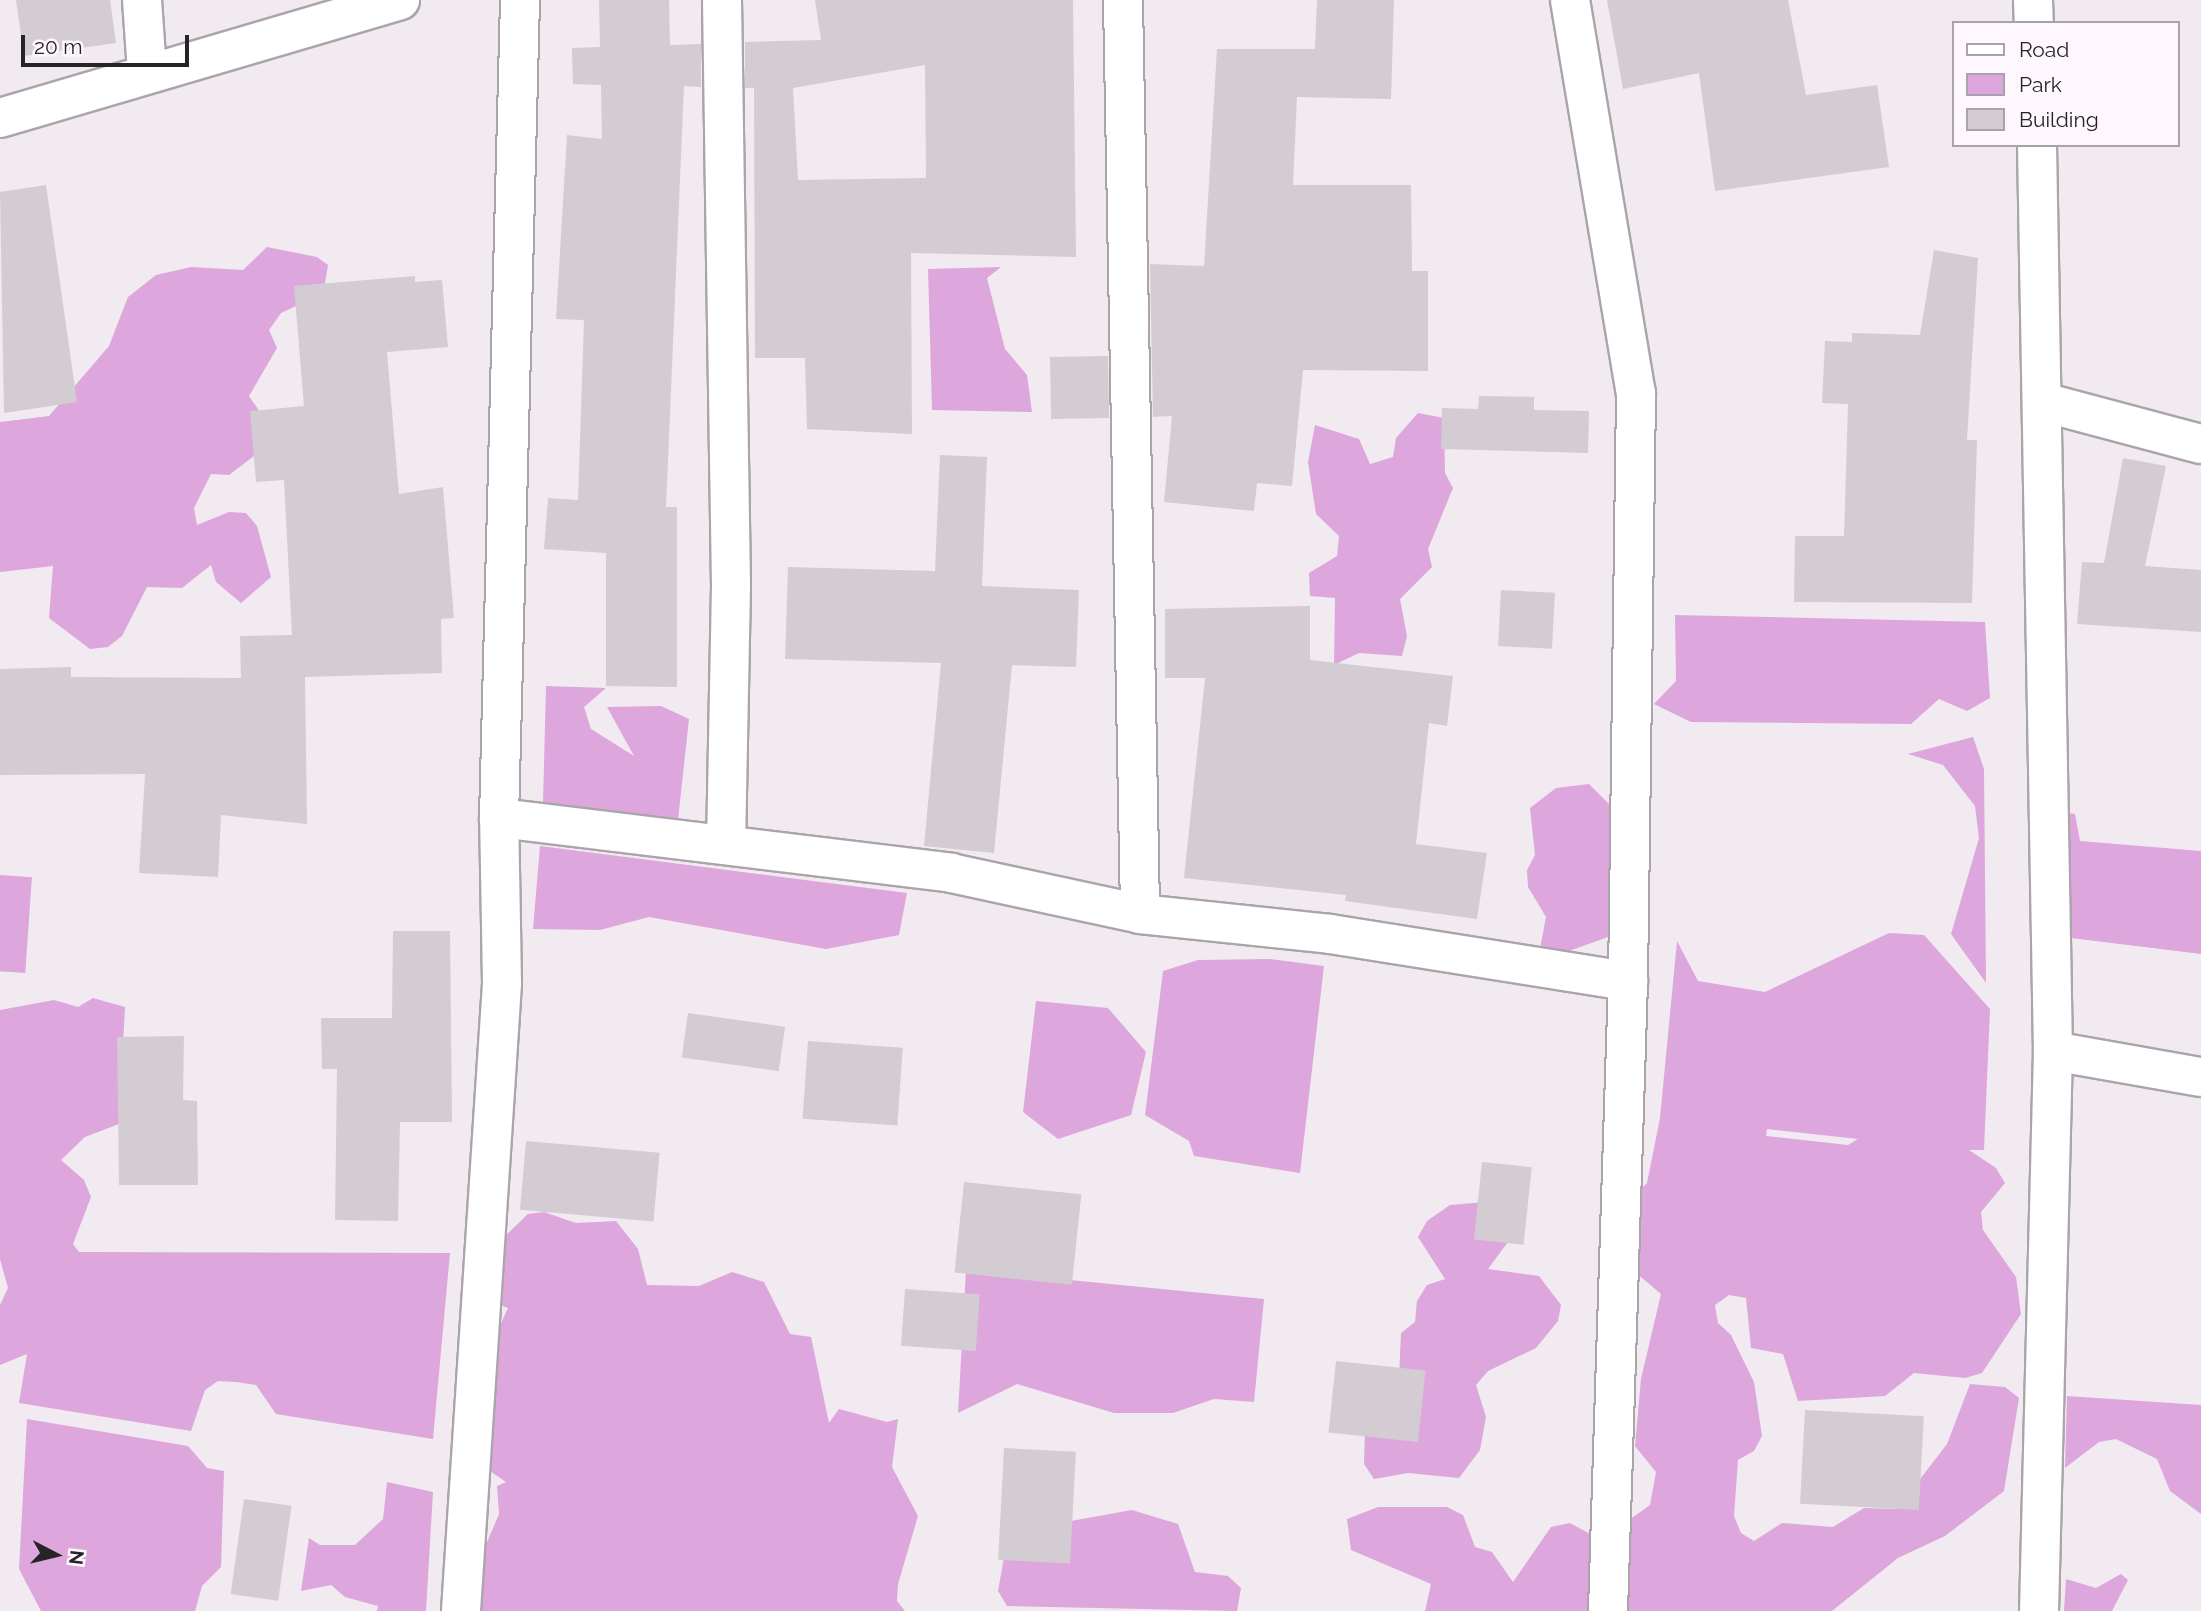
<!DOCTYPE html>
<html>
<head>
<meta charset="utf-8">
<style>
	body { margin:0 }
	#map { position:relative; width:2201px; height:1611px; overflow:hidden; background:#f1eaf0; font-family:Raleway,sans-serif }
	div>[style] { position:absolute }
	.green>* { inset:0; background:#dda6dc; transform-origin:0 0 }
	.building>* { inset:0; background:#d3ccd2; transform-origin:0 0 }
	.roads { filter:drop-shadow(2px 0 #aba5ab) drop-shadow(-2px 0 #aba5ab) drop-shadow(0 2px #aba5ab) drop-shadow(0 -2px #aba5ab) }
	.minor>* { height:38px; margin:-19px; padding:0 19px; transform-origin:19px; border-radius:19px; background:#fff }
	span { translate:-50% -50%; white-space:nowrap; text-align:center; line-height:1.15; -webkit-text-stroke:6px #fef7fe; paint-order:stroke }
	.legend { position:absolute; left:1952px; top:21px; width:228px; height:126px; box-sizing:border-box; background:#fef7fe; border:2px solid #a8a3a8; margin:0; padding:9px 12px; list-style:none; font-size:21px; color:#262426 }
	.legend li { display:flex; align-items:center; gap:14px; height:35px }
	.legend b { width:35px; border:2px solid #a8a3a8 }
	.north { position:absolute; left:21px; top:1520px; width:70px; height:70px; -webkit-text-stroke:5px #fef7fe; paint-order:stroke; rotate:97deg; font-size:19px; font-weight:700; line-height:28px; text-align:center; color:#262426 }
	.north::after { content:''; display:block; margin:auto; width:24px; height:32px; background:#262426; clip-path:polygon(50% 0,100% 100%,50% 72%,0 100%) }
	.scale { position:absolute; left:21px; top:35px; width:168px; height:32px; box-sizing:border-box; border:4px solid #262426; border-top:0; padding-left:9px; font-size:21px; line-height:24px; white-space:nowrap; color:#262426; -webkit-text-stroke:5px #fef7fe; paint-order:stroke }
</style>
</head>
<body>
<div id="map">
	<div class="green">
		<i style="clip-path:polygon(267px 247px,317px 257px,328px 265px,325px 283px,313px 298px,281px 313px,269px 330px,277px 348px,249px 396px,264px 418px,258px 453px,229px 475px,211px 474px,194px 508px,197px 525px,229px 512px,246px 513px,257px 526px,271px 577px,241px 603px,216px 582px,211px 565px,182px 588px,147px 587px,122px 636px,108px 647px,90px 649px,49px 618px,53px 566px,0 572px,0 422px,49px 416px,109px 346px,128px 297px,156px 275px,191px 267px,243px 270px)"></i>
		<i style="clip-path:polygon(1001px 267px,987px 278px,1005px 349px,1027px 375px,1032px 412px,932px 410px,928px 269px)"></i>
		<i style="clip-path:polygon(1418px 413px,1444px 418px,1445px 473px,1453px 488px,1428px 549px,1432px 567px,1400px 599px,1407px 636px,1402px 656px,1359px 653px,1334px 665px,1335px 598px,1310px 596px,1309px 573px,1337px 556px,1339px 536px,1316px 514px,1308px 462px,1315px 425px,1359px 439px,1370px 464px,1393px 457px,1396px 438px)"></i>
		<i style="clip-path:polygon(1675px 615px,1985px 622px,1990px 698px,1967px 711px,1939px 699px,1911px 724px,1691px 722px,1654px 704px,1676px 681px)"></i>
		<i style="clip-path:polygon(546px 686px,606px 688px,584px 707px,591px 729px,634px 756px,607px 707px,661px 706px,689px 719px,678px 820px,543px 803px)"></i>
		<i style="clip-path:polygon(1973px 737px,1984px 769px,1986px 983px,1951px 934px,1979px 838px,1975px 806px,1943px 765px,1908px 754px)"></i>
		<i style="clip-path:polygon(1589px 784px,1613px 808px,1621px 877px,1609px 890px,1620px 924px,1608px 937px,1555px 956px,1540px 949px,1546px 917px,1528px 887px,1527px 870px,1535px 855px,1530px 808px,1556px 788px)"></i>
		<i style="clip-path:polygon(2058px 812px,2075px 814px,2080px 841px,2201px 851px,2201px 954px,2071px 938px,2049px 822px)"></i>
		<i style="clip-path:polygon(540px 846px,907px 893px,899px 935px,826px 949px,649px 917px,600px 930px,533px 929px)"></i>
		<i style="left:0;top:875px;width:32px;height:96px;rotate:4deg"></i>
		<i style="clip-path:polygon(evenodd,1889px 933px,1924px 935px,1990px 1009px,1984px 1150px,1969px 1150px,1996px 1168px,2005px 1183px,1981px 1212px,1983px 1230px,2016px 1277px,2021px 1314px,1982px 1373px,1965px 1378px,1914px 1373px,1885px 1396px,1798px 1401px,1783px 1354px,1751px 1348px,1746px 1298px,1729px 1295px,1715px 1305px,1718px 1323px,1731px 1335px,1754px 1382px,1762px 1436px,1754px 1451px,1738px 1460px,1734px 1516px,1741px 1533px,1754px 1541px,1782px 1523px,1833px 1527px,1864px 1508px,1897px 1509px,1947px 1444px,1970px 1384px,2005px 1387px,2019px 1398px,2004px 1491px,1945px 1536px,1898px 1558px,1832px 1611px,1425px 1611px,1431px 1584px,1351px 1550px,1347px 1519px,1378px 1507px,1447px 1507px,1463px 1515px,1475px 1547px,1492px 1552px,1513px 1582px,1551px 1527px,1570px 1523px,1601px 1540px,1650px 1505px,1656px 1472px,1635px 1446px,1641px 1379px,1661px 1294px,1635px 1272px,1634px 1196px,1647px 1183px,1660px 1118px,1677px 941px,1698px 981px,1765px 992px,1889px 933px,1767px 1129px,1858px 1139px,1848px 1145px,1766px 1136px,1767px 1129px)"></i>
		<i style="clip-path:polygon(1270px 959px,1324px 966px,1300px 1173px,1194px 1156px,1189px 1141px,1145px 1115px,1163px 971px,1198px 960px)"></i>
		<i style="clip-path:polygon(93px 998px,125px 1007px,119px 1124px,85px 1137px,61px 1160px,84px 1180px,91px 1197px,73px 1244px,79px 1252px,450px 1253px,433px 1439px,276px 1414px,256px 1385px,236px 1382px,218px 1381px,205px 1390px,191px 1431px,19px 1403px,27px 1354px,0 1365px,0 1305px,8px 1288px,0 1259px,0 1010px,54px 1000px,78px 1007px)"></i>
		<i style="clip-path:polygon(1036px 1001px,1108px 1008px,1146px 1052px,1131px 1115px,1058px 1139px,1023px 1112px)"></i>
		<i style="clip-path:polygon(1486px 1202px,1508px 1242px,1488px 1269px,1539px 1276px,1561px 1305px,1558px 1321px,1536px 1348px,1488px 1371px,1476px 1385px,1486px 1417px,1480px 1450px,1459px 1478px,1408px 1473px,1374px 1479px,1364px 1464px,1365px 1428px,1399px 1378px,1401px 1333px,1415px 1322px,1417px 1301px,1427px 1285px,1445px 1279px,1418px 1237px,1427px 1221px,1450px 1205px)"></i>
		<i style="clip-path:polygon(544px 1212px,576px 1223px,616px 1221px,638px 1249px,647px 1285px,699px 1286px,732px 1272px,764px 1282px,790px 1334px,811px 1337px,829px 1423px,839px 1409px,887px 1422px,898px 1419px,892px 1467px,918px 1516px,898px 1584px,897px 1601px,905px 1611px,479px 1611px,485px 1547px,499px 1514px,497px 1486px,506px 1482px,477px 1462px,495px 1336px,508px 1308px,492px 1302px,505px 1236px,528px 1214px)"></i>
		<i style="clip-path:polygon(966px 1270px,1264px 1299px,1254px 1402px,1214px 1399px,1173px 1413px,1114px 1413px,1017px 1384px,958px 1413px)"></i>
		<i style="clip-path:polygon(2067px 1396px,2201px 1405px,2201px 1514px,2170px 1491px,2157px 1459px,2116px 1439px,2099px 1442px,2065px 1468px)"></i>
		<i style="clip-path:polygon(27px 1419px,188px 1446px,207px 1468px,224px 1471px,221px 1567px,202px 1586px,195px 1611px,41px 1611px,19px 1569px)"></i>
		<i style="clip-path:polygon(387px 1482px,433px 1492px,426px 1611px,377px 1611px,378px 1606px,345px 1597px,331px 1585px,301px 1591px,309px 1538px,320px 1545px,355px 1545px,383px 1519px)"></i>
		<i style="clip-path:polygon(1132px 1510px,1178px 1524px,1195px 1572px,1228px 1576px,1241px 1588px,1237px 1611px,1007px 1606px,998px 1591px,1004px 1557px,1043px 1526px)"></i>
		<i style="clip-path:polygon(2121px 1574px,2128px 1580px,2112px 1611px,2064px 1611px,2066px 1579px,2096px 1588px)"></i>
	</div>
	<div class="building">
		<i style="clip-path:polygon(16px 0,110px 0,116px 43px,24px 56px)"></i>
		<i style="clip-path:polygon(599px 0,669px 0,670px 45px,701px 44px,701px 87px,684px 86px,666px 507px,677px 507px,677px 687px,606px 686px,606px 553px,544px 549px,548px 498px,578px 500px,584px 320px,556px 319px,567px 135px,602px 139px,601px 85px,573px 84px,572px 48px,600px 47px)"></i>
		<i style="clip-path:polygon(evenodd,815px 0,1073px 0,1076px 257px,911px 253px,912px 434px,807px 429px,805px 358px,755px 358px,754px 88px,745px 88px,745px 42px,821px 40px,815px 0,925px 65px,926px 178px,798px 180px,793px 88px,925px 65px)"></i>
		<i style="clip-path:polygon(1317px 0,1394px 0,1391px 99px,1297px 97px,1293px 185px,1411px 185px,1412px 271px,1428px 271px,1428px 371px,1303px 370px,1292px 486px,1257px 483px,1254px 511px,1164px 502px,1172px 416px,1153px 417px,1150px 264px,1204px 266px,1217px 49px,1315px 49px)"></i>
		<i style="clip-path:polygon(1607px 0,1788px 0,1806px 95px,1877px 85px,1889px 167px,1715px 191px,1699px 73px,1623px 89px)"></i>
		<i style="clip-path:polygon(46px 185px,77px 402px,4px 413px,0 192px)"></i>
		<i style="clip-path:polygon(1934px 250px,1978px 258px,1967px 440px,1977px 440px,1972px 603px,1794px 602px,1795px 536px,1844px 536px,1848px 404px,1822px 403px,1825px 341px,1852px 342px,1852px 333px,1920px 335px)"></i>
		<i style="clip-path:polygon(415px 276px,415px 282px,442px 280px,448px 347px,387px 352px,399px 494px,443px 487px,454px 618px,441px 619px,442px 673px,305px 677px,307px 824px,221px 815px,218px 877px,139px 873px,145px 774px,0 775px,0 669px,71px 667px,71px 677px,241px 678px,240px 636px,292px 635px,284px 480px,256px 482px,250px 411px,304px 406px,294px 286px)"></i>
		<i style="left:1108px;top:356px;width:62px;height:58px;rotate:89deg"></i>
		<i style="clip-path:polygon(1479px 396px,1534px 397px,1534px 410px,1589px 411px,1588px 453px,1441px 449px,1442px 408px,1478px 409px)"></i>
		<i style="clip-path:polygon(940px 455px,987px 457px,982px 586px,1079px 590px,1076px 667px,1012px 665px,994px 853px,924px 846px,941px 663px,785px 659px,788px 567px,935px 571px)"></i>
		<i style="clip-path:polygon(2123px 458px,2166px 466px,2145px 566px,2201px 570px,2201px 632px,2077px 624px,2082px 562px,2104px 563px)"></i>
		<i style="left:1501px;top:590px;width:54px;height:56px;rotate:3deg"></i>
		<i style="clip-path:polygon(1310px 606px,1310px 660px,1453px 676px,1447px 726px,1429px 723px,1416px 844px,1487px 853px,1477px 919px,1345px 901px,1346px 895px,1184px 878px,1205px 678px,1165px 678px,1165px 609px)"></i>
		<i style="clip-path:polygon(393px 931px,450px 931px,452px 1122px,400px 1122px,398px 1221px,335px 1220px,337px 1069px,322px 1069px,321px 1018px,392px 1018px)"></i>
		<i style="left:688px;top:1013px;width:98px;height:45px;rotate:8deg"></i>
		<i style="clip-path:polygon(184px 1036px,183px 1100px,197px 1101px,198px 1185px,119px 1185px,117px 1037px)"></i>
		<i style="left:808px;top:1041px;width:95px;height:78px;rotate:4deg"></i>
		<i style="left:526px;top:1141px;width:134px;height:69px;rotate:5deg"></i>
		<i style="left:1482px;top:1162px;width:50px;height:78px;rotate:6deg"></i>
		<i style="left:964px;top:1182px;width:118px;height:91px;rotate:6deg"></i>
		<i style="left:905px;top:1289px;width:75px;height:57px;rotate:4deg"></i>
		<i style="left:1336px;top:1361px;width:90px;height:72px;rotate:6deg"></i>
		<i style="left:1805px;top:1410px;width:119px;height:94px;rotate:3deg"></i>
		<i style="left:1004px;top:1448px;width:72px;height:112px;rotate:3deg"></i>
		<i style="left:244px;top:1499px;width:48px;height:96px;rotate:8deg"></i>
	</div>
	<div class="roads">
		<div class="minor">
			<i style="left:142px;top:0;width:71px;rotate:86deg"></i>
			<i style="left:722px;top:0;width:586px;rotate:89.12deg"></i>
			<i style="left:731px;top:586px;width:258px;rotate:91.1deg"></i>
			<i style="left:1123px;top:0;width:914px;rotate:88.93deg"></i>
			<i style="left:1570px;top:0;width:399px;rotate:80.5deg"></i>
			<i style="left:1636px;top:393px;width:588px;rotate:90.78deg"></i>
			<i style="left:1628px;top:981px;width:630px;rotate:91.82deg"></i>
			<i style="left:2033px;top:0;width:23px;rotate:88deg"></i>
			<i style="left:0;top:118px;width:417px;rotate:-16.4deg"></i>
			<i style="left:2037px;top:145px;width:906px;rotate:88.99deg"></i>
			<i style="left:2053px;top:1051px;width:560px;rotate:91.43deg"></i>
			<i style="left:2043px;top:402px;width:163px;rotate:14.9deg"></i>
			<i style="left:499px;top:818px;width:455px;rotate:6.9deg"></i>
			<i style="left:951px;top:873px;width:193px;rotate:12.2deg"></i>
			<i style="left:1140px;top:914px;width:191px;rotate:6deg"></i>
			<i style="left:1330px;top:934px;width:302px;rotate:9deg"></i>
			<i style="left:2053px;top:1051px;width:150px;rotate:10deg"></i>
			<i style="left:461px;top:1611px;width:629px;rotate:-86.26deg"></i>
			<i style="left:502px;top:983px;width:165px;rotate:-91deg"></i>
			<i style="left:499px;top:818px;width:818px;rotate:-88.53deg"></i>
		</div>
	</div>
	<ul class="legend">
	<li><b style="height:9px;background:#fff"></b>Road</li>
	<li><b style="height:19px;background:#dda6dc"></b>Park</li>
	<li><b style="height:19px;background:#d3ccd2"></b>Building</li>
	</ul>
	<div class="north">N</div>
	<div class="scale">20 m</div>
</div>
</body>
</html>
